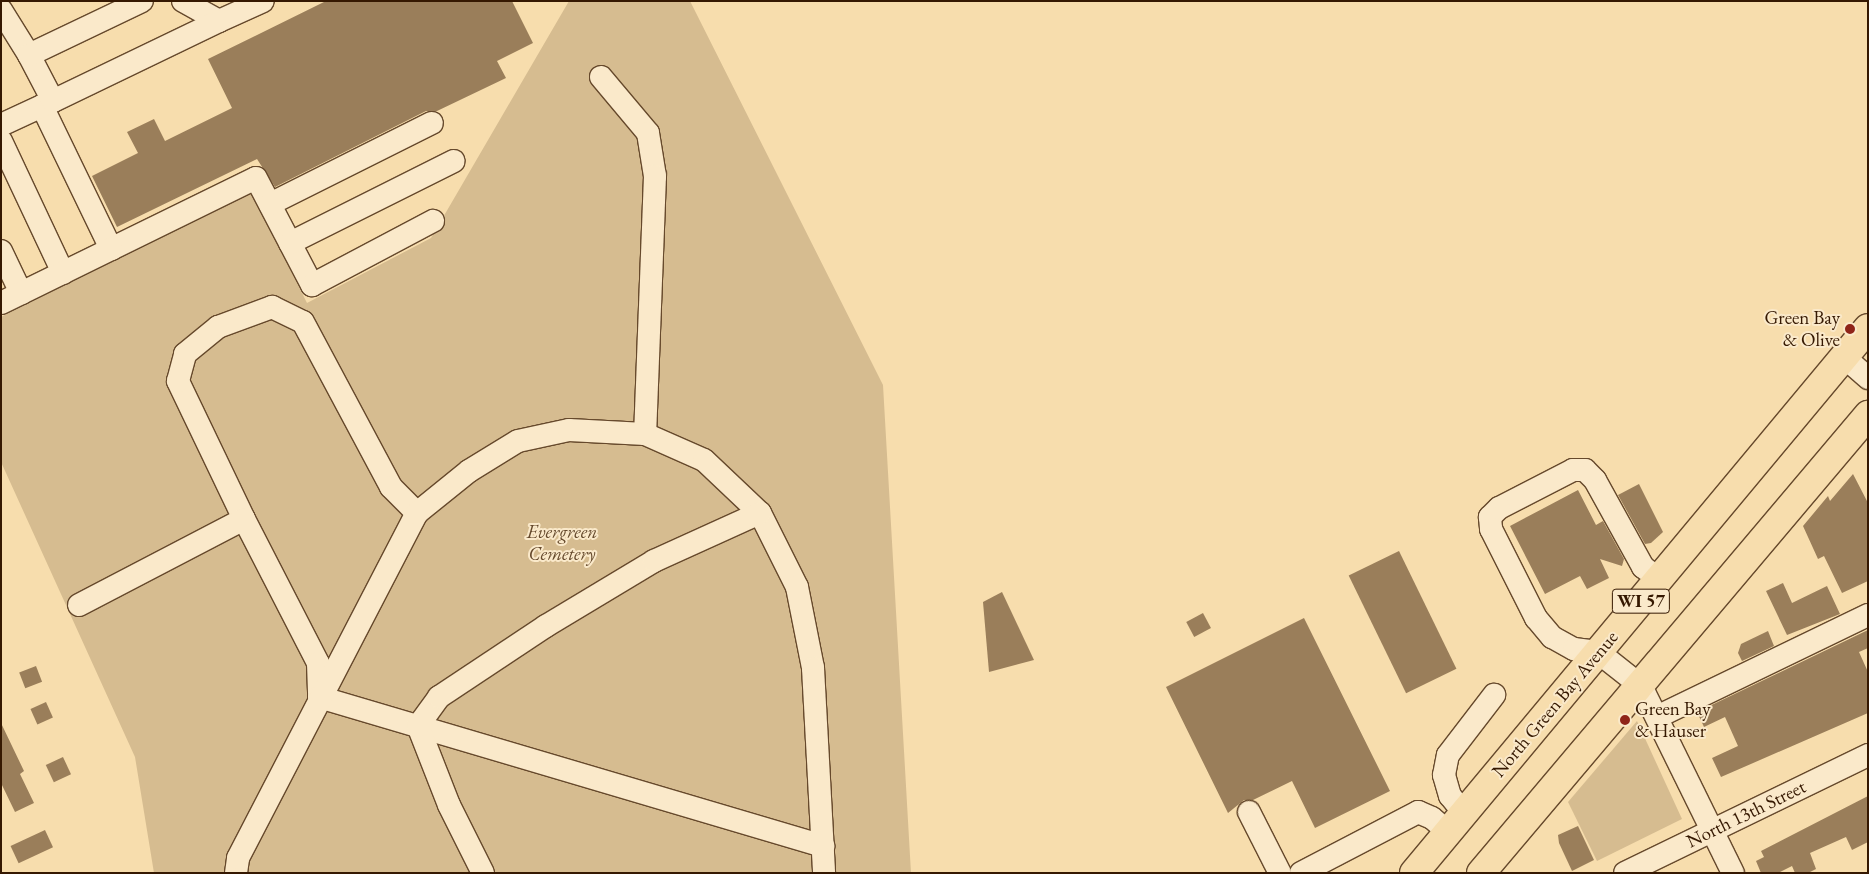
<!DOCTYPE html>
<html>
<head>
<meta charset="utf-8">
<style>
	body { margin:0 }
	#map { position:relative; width:1869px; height:874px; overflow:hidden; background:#f7ddad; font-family:"EB Garamond",serif }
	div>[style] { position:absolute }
	.green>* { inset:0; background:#d6bc90 }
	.building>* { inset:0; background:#9a7e5a; transform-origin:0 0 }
	.roads { filter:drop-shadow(1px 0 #66492c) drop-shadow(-1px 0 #66492c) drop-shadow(0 1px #66492c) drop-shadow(0 -1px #66492c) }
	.minor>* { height:22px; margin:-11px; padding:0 11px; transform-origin:11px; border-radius:11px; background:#fae9ca }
	.major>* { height:28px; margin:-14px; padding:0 14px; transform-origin:14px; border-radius:14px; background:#f7ddad }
	.dots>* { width:14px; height:14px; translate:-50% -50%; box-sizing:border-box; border:2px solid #fae9ca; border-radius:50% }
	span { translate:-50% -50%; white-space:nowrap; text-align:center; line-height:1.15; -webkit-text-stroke:4px #fae9ca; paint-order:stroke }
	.shield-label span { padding:1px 4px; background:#fae9ca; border:1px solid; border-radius:4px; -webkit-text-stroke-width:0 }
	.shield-label { font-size:18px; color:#351801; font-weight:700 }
	.poi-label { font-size:19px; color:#351801 }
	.right { translate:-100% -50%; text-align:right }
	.left { translate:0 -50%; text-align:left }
	.park-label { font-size:19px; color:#65492c; font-style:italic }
	.street-label { font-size:19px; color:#351801 }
	.frame { position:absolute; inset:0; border:2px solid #351801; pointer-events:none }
</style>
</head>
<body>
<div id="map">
	<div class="green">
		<i style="clip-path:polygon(569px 1px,690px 1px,883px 385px,911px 873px,154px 873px,135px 757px,1px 462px,1px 317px,251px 191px,307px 303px,431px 238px)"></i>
		<i style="clip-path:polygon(1637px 721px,1682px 819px,1597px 861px,1568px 802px)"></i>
	</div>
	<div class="building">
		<i style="clip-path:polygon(326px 1px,512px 1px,533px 43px,497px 61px,506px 78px,437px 111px,426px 111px,275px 187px,257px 159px,117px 227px,92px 176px,138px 153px,127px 132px,154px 119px,165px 141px,232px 108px,208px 59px)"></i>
		<i style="clip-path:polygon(1853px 474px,1868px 503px,1868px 581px,1842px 593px,1824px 556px,1818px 559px,1803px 526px,1828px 496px,1830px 501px)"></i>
		<i style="clip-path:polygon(1639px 484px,1663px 532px,1651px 543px,1645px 544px,1618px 495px)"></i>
		<i style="clip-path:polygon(1578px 490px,1596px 525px,1603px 521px,1624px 559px,1622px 566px,1600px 559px,1609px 578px,1587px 589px,1580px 576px,1545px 594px,1510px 526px)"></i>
		<i style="left:1399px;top:551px;width:131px;height:56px;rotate:64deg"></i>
		<i style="clip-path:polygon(1783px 583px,1792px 603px,1827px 586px,1840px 614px,1787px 635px,1766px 591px)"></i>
		<i style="clip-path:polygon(1002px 592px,1034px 660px,989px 672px,983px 602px)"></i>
		<i style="left:1203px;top:613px;width:17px;height:19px;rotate:62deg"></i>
		<i style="clip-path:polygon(1304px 618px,1390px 791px,1315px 828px,1292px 781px,1253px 800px,1244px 800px,1228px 813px,1166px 687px)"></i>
		<i style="clip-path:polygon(1868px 630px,1868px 648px,1859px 652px,1868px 672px,1868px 713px,1721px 777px,1712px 758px,1738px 746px,1725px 717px,1704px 727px,1697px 712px)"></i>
		<i style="clip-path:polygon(1768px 631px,1774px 646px,1742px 661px,1738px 653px,1741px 644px)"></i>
		<i style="left:36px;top:666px;width:17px;height:18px;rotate:69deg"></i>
		<i style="left:46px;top:702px;width:17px;height:17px;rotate:66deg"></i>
		<i style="clip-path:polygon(1px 723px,24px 771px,20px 774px,34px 803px,15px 812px,1px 783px)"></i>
		<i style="left:63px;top:757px;width:19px;height:19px;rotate:65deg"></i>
		<i style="clip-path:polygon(1868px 796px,1868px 842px,1852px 850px,1846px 837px,1810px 853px,1816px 869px,1808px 873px,1795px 873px,1792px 866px,1778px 873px,1761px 873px,1756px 861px,1764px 857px,1761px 851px)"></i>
		<i style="clip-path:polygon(1578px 826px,1594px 860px,1572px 871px,1559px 843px,1558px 835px)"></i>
		<i style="left:45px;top:830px;width:19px;height:38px;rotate:65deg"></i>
	</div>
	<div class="roads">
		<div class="minor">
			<i style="left:183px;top:1px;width:41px;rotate:29.1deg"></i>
			<i style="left:219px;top:21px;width:48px;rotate:-24.4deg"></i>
			<i style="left:1px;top:10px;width:53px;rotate:58.1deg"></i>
			<i style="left:601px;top:77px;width:73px;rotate:50deg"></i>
			<i style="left:648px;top:133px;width:44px;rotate:80.8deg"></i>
			<i style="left:655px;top:176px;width:258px;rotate:92.2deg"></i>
			<i style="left:53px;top:101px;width:184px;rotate:-25.7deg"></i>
			<i style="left:42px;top:106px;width:159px;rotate:64.2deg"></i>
			<i style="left:111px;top:249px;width:161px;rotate:-26.1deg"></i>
			<i style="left:256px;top:178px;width:121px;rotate:62.4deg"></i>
			<i style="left:312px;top:285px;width:137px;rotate:-27.9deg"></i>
			<i style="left:1px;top:125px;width:57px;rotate:-24.8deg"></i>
			<i style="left:53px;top:101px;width:52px;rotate:-117.6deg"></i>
			<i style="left:29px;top:55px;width:125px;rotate:-25.5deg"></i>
			<i style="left:1px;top:141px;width:146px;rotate:64.8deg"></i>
			<i style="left:270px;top:204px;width:181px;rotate:-26.6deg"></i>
			<i style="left:290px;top:243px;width:183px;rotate:-26.6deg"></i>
			<i style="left:1px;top:251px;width:47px;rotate:64.5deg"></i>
			<i style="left:1px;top:303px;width:123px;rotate:-26.1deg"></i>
			<i style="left:1844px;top:357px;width:32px;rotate:41deg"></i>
			<i style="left:244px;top:519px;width:153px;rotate:-115.6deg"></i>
			<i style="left:178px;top:381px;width:28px;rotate:-75deg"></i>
			<i style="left:185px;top:354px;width:43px;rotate:-39.3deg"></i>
			<i style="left:218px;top:327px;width:58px;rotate:-20.3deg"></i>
			<i style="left:272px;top:307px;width:34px;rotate:26deg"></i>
			<i style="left:303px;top:322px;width:187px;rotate:61.9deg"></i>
			<i style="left:391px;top:487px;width:37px;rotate:45deg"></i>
			<i style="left:1659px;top:579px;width:20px;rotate:-143deg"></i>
			<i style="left:1643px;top:567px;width:99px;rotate:-118.9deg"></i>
			<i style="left:1595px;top:480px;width:14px;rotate:-135deg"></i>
			<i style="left:1585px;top:470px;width:12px;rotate:180deg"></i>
			<i style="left:1573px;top:470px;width:83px;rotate:152.8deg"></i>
			<i style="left:1499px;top:508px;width:13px;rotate:135deg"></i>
			<i style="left:1490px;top:517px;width:12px;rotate:85deg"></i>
			<i style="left:1491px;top:529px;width:100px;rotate:63.2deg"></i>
			<i style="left:1536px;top:618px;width:25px;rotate:50deg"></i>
			<i style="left:1552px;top:637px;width:25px;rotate:29deg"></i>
			<i style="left:1574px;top:649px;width:24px;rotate:7deg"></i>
			<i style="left:1598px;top:652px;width:55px;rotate:38.3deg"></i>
			<i style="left:1641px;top:686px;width:208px;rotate:63.8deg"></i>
			<i style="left:79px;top:605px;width:186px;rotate:-27.5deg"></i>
			<i style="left:244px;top:519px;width:162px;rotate:62.8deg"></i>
			<i style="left:318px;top:663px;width:33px;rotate:88deg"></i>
			<i style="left:319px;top:697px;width:526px;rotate:16.47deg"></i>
			<i style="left:1657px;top:717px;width:234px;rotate:-25.8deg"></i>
			<i style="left:1249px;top:812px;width:68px;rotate:63.1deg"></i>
			<i style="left:1464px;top:813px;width:22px;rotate:-129deg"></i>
			<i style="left:1450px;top:796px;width:22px;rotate:-106deg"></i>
			<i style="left:1444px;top:775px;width:20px;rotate:-79deg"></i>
			<i style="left:1448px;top:755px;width:76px;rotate:-52.5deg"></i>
			<i style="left:236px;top:873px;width:15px;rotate:-82deg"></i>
			<i style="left:238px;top:858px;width:389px;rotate:-62.6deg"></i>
			<i style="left:417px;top:513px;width:67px;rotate:-38.9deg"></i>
			<i style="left:469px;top:471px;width:57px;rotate:-31.5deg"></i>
			<i style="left:518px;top:441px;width:52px;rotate:-12.2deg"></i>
			<i style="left:569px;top:430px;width:76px;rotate:3deg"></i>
			<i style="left:645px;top:434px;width:64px;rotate:23.8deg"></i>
			<i style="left:704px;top:460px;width:77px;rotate:43.4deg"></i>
			<i style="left:760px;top:513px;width:83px;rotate:63.4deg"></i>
			<i style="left:797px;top:587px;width:83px;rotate:78.8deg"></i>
			<i style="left:813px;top:668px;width:205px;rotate:86.9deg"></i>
			<i style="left:483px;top:873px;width:76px;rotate:-116.6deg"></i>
			<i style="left:449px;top:805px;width:85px;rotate:-111.4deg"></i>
			<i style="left:418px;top:726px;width:36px;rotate:-54deg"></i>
			<i style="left:439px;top:697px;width:128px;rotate:-33.6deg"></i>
			<i style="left:546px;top:626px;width:126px;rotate:-31deg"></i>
			<i style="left:654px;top:561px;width:116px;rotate:-24.4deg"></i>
			<i style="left:1301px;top:873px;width:132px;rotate:-27.5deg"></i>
			<i style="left:1418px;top:812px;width:15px;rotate:23deg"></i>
			<i style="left:1432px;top:818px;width:21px;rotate:41deg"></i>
			<i style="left:1625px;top:873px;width:270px;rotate:-25.9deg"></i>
		</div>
		<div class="major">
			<i style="left:1414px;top:873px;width:709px;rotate:-50.2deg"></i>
			<i style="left:1481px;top:873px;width:600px;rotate:-49.8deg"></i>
		</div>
	</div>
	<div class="dots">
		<i style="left:1850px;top:329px;background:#8f2418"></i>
		<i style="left:1625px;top:720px;background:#8f2418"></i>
	</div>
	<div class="shield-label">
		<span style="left:1641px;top:601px">WI 57</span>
	</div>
	<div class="poi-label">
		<span class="right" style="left:1840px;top:329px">Green Bay<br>&amp; Olive</span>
		<span class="left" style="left:1635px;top:720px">Green Bay<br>&amp; Hauser</span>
	</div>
	<div class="park-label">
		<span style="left:562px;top:543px">Evergreen<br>Cemetery</span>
	</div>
	<div class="street-label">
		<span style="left:1555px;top:704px;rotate:-50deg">North Green Bay Avenue</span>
		<span style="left:1746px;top:814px;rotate:-26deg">North 13th Street</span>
	</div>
	<div class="frame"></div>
</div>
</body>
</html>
